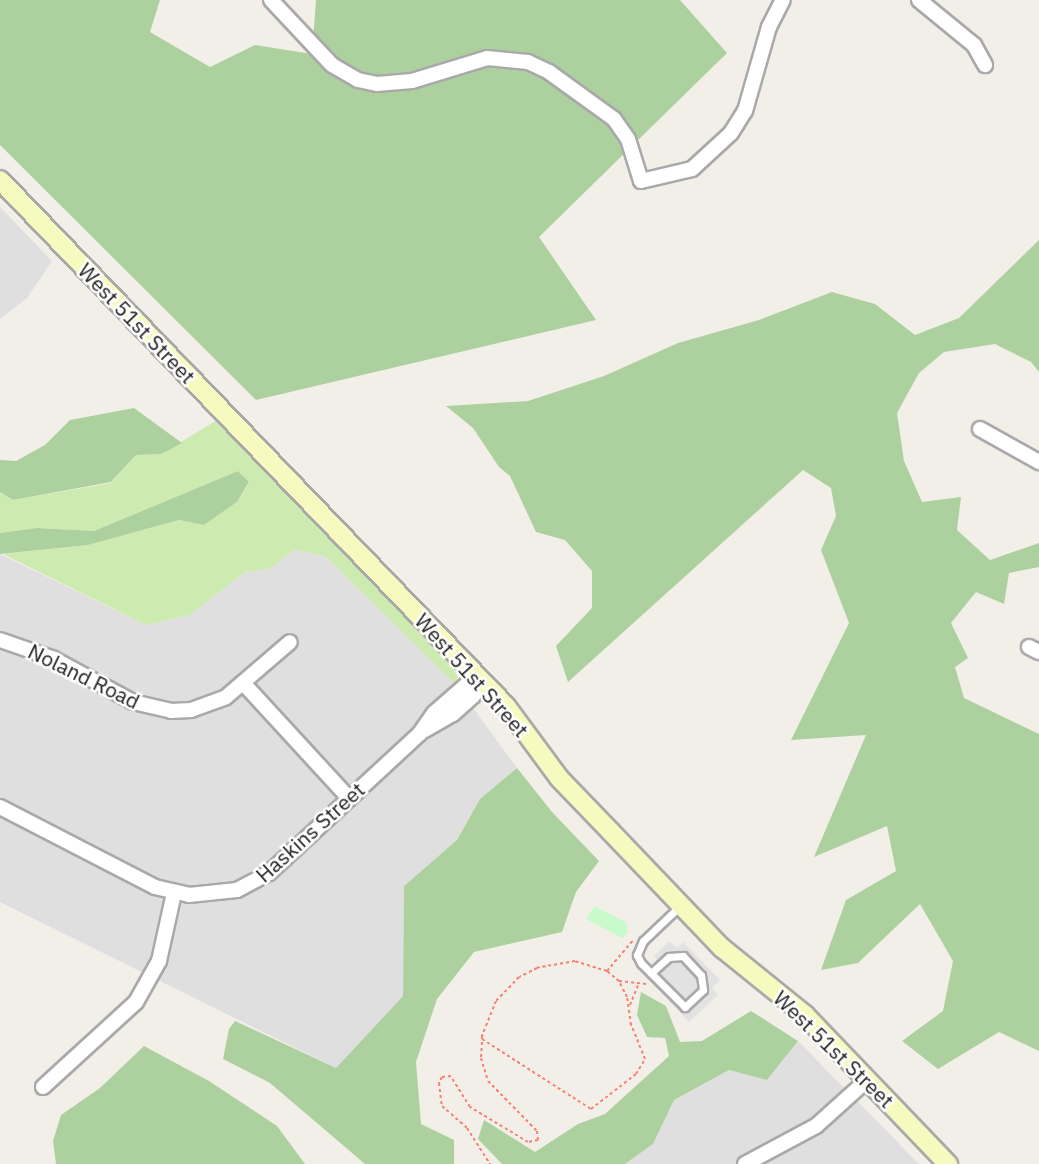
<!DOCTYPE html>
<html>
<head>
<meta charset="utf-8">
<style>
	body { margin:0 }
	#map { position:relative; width:1039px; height:1164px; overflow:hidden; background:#f2efe9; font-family:"IBM Plex Sans",sans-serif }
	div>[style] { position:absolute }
	.residential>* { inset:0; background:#e0dfdf }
	.grass>* { inset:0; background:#cdebb0 }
	.forest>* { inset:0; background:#add19e }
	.park>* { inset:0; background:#c8facc }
	.parking>* { inset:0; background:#e2e2e2 }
	.path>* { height:2px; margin-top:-1px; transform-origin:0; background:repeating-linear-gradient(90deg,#fa8072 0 3px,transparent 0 6px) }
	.roads { filter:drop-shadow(2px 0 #a9a9a9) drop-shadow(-2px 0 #a9a9a9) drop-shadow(0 2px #a9a9a9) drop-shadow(0 -2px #a9a9a9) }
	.lane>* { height:7px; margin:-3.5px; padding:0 3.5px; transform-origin:3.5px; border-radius:3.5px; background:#fff }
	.street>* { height:14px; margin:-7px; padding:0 7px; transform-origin:7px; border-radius:7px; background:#fff }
	.secondary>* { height:18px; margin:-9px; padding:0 9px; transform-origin:9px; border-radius:9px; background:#f7fabf }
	span { translate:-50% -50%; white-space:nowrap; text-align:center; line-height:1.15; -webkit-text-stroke:5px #fff; paint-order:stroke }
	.street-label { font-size:21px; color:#222 }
</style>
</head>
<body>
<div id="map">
	<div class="residential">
		<i style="clip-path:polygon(0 207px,52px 261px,27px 298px,0 319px)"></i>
		<i style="clip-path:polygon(295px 550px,325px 556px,457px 686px,517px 768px,480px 799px,457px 840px,404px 886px,403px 996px,336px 1068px,0 902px,0 554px,146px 625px,190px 615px,245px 572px,269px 569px)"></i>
		<i style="clip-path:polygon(798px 1041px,919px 1164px,625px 1164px,653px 1144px,674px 1100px,729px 1070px,767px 1080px)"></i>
	</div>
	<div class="grass">
		<i style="clip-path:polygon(217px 420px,457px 669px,457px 686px,325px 556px,295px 550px,269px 569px,245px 572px,190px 615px,146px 625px,3px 554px,88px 545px,179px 520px,204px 525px,237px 502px,249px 483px,238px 471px,94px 531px,37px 528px,0 533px,0 492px,13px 500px,111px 483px,136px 455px,161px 454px)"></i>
	</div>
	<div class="forest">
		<i style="clip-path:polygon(0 0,160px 0,150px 32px,210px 67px,255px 45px,312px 54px,316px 0,680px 0,727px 53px,539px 237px,596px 320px,256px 400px,0 145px)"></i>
		<i style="clip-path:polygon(1039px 240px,1039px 372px,1031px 362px,995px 344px,944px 352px,919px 373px,897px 413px,904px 461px,922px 502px,961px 497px,957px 530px,990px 560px,1039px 543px,1039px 567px,1009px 573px,1004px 604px,976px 592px,951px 623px,968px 658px,955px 667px,964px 698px,1039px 734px,1039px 1051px,999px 1032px,938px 1069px,902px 1041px,943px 1011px,953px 961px,920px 904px,858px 963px,821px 970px,846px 900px,896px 871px,887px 826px,814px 857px,866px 735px,791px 740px,849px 623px,821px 550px,836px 516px,831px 488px,803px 470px,568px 682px,556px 646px,592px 608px,592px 571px,565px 540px,536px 532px,510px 476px,499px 467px,473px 428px,446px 406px,528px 401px,604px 376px,678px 343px,759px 320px,832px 292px,875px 304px,915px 335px,959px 318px)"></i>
		<i style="clip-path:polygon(134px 408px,182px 443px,161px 454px,136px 455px,111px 482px,13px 500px,0 492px,0 460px,16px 461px,45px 445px,70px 420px)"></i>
		<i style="clip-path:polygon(238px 471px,249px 482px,237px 502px,204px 525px,179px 520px,88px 545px,0 554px,0 533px,37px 528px,94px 531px)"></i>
		<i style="clip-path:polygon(517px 768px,552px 812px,599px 861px,576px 892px,562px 932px,474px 952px,437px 999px,416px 1062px,421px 1124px,454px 1140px,454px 1164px,365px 1164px,270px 1083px,223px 1059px,229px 1029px,235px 1021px,336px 1068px,403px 996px,404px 886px,457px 840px,480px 799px)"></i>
		<i style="clip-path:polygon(641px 992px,666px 1006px,680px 1042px,702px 1041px,751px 1011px,798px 1041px,767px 1080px,729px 1070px,674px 1100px,653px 1144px,625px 1164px,502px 1164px,478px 1139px,484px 1120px,535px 1152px,578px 1124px,605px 1114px,669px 1056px,665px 1038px,647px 1037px,637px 1015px)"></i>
		<i style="clip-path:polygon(144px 1046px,209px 1081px,277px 1126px,305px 1164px,56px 1164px,53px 1141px,61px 1115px,100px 1088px)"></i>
	</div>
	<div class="park">
		<i style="clip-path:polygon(594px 906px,626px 922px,628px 933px,622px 938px,586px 919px)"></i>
	</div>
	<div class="parking">
		<i style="clip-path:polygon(669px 941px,677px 948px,683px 942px,720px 980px,712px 988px,718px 995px,689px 1022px,645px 976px,658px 961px,654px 956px)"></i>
	</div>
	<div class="path">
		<i style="left:607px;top:971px;width:42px;rotate:-49.8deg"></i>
		<i style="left:619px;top:981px;width:30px;rotate:6deg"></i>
		<i style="left:630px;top:1005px;width:22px;rotate:-68deg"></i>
		<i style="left:482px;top:1039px;width:130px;rotate:32.7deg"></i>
		<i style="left:591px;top:1109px;width:57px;rotate:-37.9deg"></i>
		<i style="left:636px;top:1074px;width:17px;rotate:-59deg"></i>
		<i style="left:645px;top:1059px;width:37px;rotate:-112deg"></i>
		<i style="left:631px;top:1025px;width:28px;rotate:-98deg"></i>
		<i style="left:627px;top:997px;width:18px;rotate:-117deg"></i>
		<i style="left:619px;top:981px;width:16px;rotate:-140deg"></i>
		<i style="left:607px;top:971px;width:34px;rotate:-163deg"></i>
		<i style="left:575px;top:961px;width:39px;rotate:170deg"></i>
		<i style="left:537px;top:968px;width:20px;rotate:153deg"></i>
		<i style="left:519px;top:977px;width:33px;rotate:134deg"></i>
		<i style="left:496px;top:1001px;width:38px;rotate:112deg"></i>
		<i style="left:482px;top:1036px;width:6px;rotate:90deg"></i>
		<i style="left:482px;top:1042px;width:16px;rotate:94deg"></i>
		<i style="left:481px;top:1058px;width:24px;rotate:73deg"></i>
		<i style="left:488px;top:1081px;width:70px;rotate:45.6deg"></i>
		<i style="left:537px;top:1131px;width:9px;rotate:84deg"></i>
		<i style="left:538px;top:1140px;width:10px;rotate:169deg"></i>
		<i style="left:528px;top:1142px;width:68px;rotate:-148.9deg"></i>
		<i style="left:470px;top:1107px;width:36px;rotate:-122deg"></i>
		<i style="left:451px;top:1076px;width:9px;rotate:174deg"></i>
		<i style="left:442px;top:1077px;width:7px;rotate:117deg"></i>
		<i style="left:439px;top:1083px;width:23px;rotate:83deg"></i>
		<i style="left:442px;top:1106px;width:33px;rotate:41deg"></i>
		<i style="left:467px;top:1128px;width:43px;rotate:57.4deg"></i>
	</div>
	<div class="roads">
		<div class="lane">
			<i style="left:651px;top:973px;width:24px;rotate:-42deg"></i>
			<i style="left:669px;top:957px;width:14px;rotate:-4deg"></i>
			<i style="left:683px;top:956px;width:26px;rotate:47deg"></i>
			<i style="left:701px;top:975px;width:15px;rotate:82deg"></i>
			<i style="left:703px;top:990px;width:25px;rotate:137deg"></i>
			<i style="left:685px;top:1007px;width:62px;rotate:-135deg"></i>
			<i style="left:641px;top:963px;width:9px;rotate:-117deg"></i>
			<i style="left:637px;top:955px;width:15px;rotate:-67deg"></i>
			<i style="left:643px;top:941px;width:52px;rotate:-43.5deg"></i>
		</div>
		<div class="street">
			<i style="left:271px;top:0;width:89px;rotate:46.8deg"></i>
			<i style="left:332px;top:65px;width:30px;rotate:30deg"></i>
			<i style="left:358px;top:80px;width:19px;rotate:12deg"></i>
			<i style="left:377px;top:84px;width:35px;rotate:-5deg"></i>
			<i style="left:412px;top:81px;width:78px;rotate:-17deg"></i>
			<i style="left:487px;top:58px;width:41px;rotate:5.6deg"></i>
			<i style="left:528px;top:62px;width:23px;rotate:25deg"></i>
			<i style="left:549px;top:72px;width:80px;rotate:35.9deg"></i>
			<i style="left:614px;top:119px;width:24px;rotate:55deg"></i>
			<i style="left:628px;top:139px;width:44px;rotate:72.8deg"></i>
			<i style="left:641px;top:181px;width:52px;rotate:-13.2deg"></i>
			<i style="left:692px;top:169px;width:53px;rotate:-42.7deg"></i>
			<i style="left:731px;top:133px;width:26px;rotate:-58deg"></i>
			<i style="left:745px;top:111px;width:87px;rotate:-74.1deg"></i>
			<i style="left:769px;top:27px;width:30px;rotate:-63deg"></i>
			<i style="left:919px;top:0;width:71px;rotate:39.3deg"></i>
			<i style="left:974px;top:45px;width:23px;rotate:61deg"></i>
			<i style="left:980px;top:429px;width:68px;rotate:29.2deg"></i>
			<i style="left:0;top:640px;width:55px;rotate:19.1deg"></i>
			<i style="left:52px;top:658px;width:92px;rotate:28.5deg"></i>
			<i style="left:133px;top:702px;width:39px;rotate:13deg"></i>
			<i style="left:171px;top:711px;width:20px;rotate:-3deg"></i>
			<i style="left:191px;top:710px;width:37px;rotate:-20deg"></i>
			<i style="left:226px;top:697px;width:84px;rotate:-40.7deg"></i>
			<i style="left:1029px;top:647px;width:11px;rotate:27deg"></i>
			<i style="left:244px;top:684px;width:155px;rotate:47.4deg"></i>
			<i style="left:425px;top:730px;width:32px;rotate:-30deg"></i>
			<i style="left:453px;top:714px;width:27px;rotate:-42deg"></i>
			<i style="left:473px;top:696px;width:19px;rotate:-65deg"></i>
			<i style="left:0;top:807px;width:174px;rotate:27.3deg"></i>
			<i style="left:155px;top:887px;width:35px;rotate:13deg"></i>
			<i style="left:189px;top:895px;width:48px;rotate:-5.9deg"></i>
			<i style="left:237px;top:890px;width:36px;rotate:-28deg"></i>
			<i style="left:269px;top:873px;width:206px;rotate:-42.8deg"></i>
			<i style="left:420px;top:733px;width:24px;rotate:-55deg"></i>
			<i style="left:434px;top:713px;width:43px;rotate:-41.2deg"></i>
			<i style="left:466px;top:685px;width:16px;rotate:-22deg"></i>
			<i style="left:43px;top:1087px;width:126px;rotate:-42.4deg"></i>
			<i style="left:136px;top:1002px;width:47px;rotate:-60.7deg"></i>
			<i style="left:159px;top:961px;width:70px;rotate:-77.6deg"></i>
			<i style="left:745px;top:1164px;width:81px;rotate:-28.2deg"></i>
			<i style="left:816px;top:1126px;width:69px;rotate:-42deg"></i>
		</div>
		<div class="secondary">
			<i style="left:0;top:180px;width:730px;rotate:46.11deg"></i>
			<i style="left:506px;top:706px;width:89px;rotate:53.6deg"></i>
			<i style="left:559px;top:778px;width:75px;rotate:46.1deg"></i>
			<i style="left:611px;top:832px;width:161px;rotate:46.3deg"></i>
			<i style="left:722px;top:948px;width:107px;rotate:38.9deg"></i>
			<i style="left:805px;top:1015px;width:207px;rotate:46.2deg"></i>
		</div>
	</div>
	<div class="street-label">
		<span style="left:137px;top:323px;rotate:46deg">West 51st Street</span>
		<span style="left:472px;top:675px;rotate:48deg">West 51st Street</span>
		<span style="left:84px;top:676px;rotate:26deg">Noland Road</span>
		<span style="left:310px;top:832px;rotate:-42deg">Haskins Street</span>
		<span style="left:834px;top:1049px;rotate:44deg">West 51st Street</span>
	</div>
</div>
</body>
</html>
